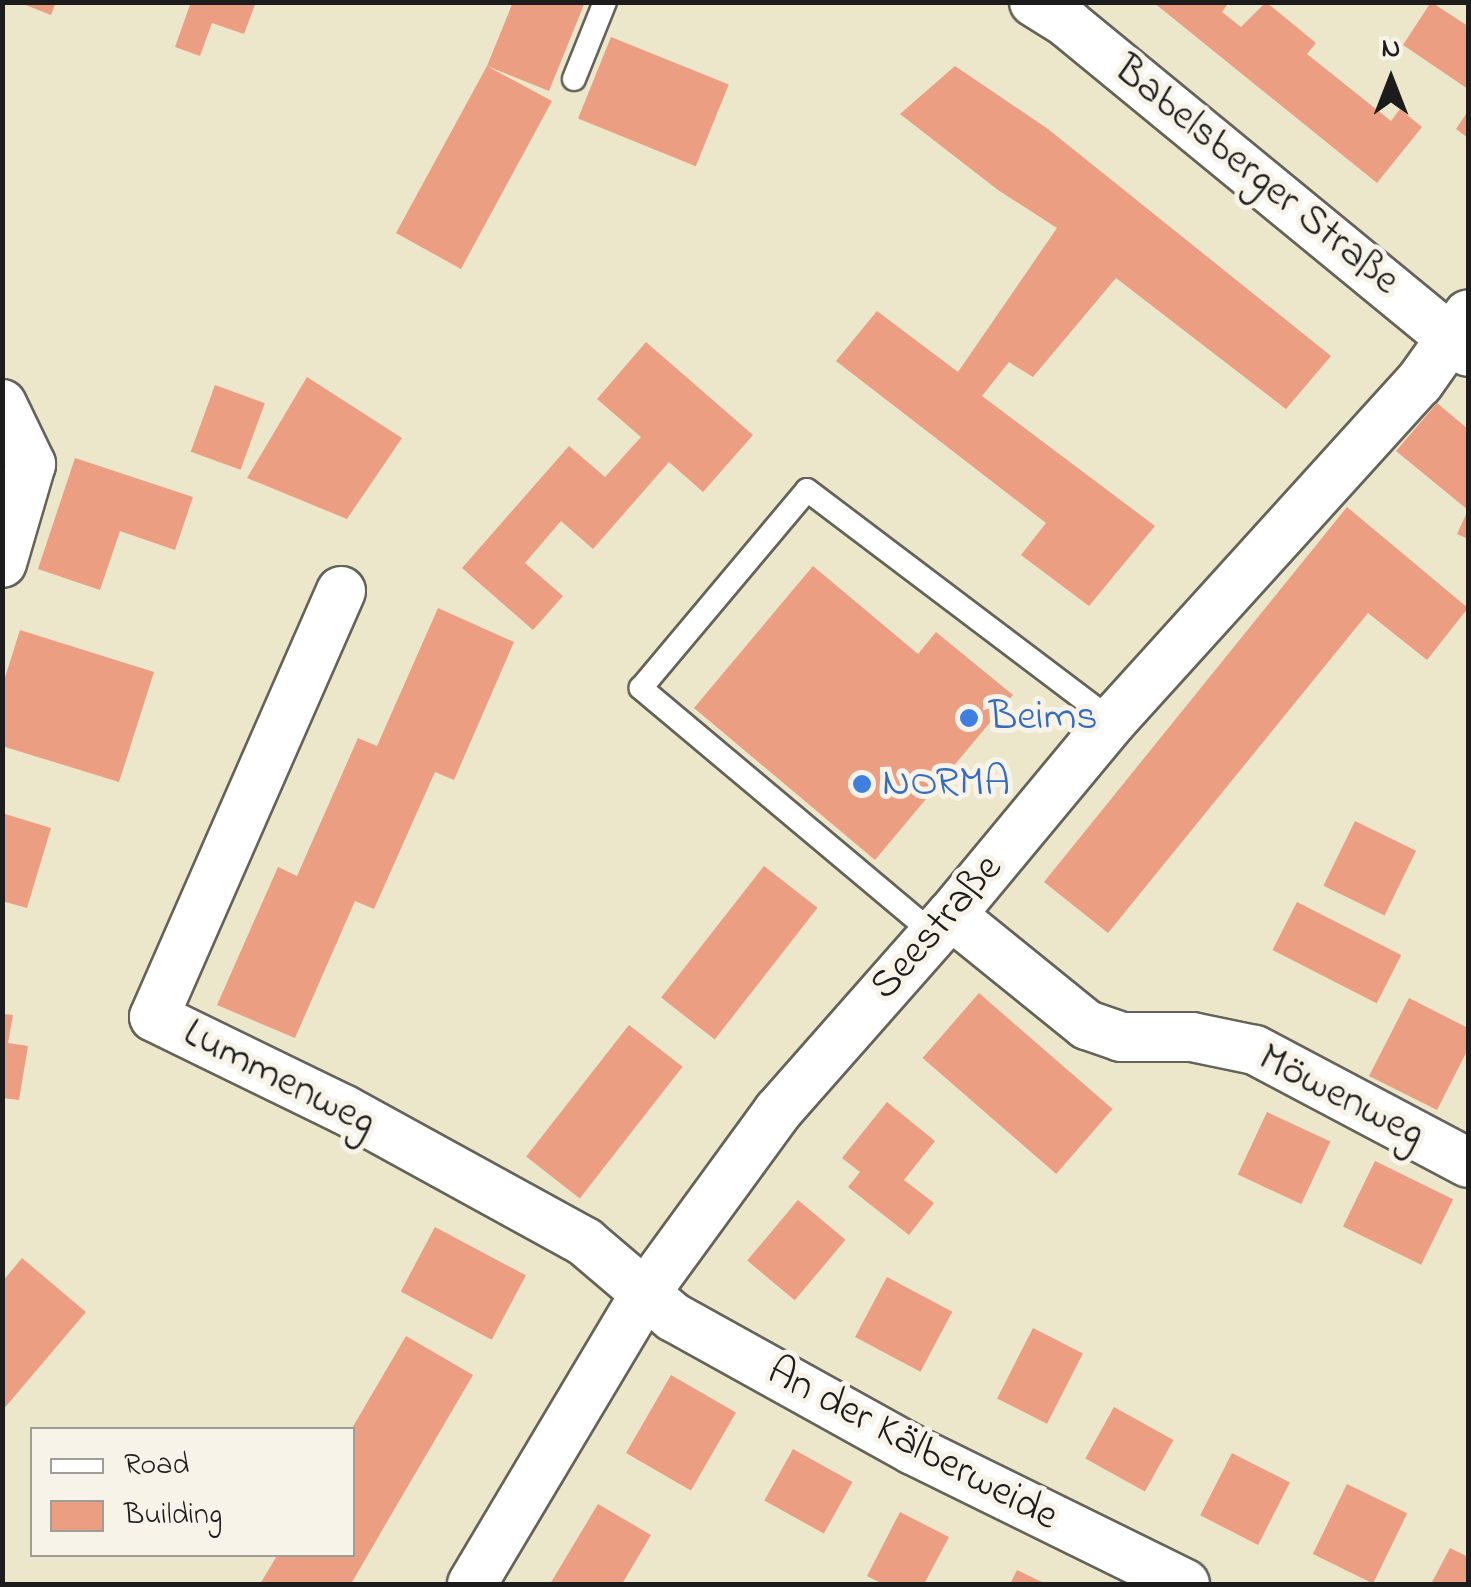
<!DOCTYPE html>
<html>
<head>
<meta charset="utf-8">
<style>
	body { margin:0 }
	#map { position:relative; width:1471px; height:1587px; overflow:hidden; background:#ece6ca; font-family:"Indie Flower",sans-serif }
	div>[style] { position:absolute }
	.building>* { inset:0; background:#ec9e83; transform-origin:0 0 }
	.roads { filter:drop-shadow(2px 0 #656359) drop-shadow(-2px 0 #656359) drop-shadow(0 2px #656359) drop-shadow(0 -2px #656359) }
	.service>* { height:22px; margin:-11px; padding:0 11px; transform-origin:11px; border-radius:11px; background:#fff }
	.minor>* { height:48px; margin:-24px; padding:0 24px; transform-origin:24px; border-radius:24px; background:#fff }
	.dots>* { width:28px; height:28px; translate:-50% -50%; box-sizing:border-box; border:5px solid #f7f3e8; border-radius:50% }
	span { translate:-50% -50%; white-space:nowrap; text-align:center; line-height:1.15; -webkit-text-stroke:10px #f7f3e8; paint-order:stroke }
	.street-label { font-size:42px; color:#1c1c1c }
	.shop-label { font-size:42px; color:#366cbe }
	.left { translate:0 -50%; text-align:left }
	.frame { position:absolute; inset:0; border:5px solid #1c1c1c; pointer-events:none }
	.legend { position:absolute; left:30px; top:1427px; width:325px; height:130px; box-sizing:border-box; background:#f7f3e8; border:2px solid #9f9d96; margin:0; padding:12px 18px; list-style:none; font-size:30px; color:#1c1c1c }
	.legend li { display:flex; align-items:center; gap:20px; height:50px }
	.legend b { width:50px; border:2px solid #9f9d96 }
	.north { position:absolute; left:1341px; top:30px; width:100px; height:100px; -webkit-text-stroke:8px #f7f3e8; paint-order:stroke; rotate:0deg; font-size:28px; font-weight:700; line-height:40px; text-align:center; color:#1c1c1c }
	.north::after { content:''; display:block; margin:auto; width:35px; height:45px; background:#1c1c1c; clip-path:polygon(50% 0,100% 100%,50% 72%,0 100%) }
</style>
</head>
<body>
<div id="map">
	<div class="building">
		<i style="clip-path:polygon(18px 2px,56px 2px,51px 15px)"></i>
		<i style="clip-path:polygon(191px 2px,256px 2px,244px 34px,212px 23px,200px 56px,175px 47px)"></i>
		<i style="clip-path:polygon(513px 2px,585px 2px,549px 91px,487px 66px,552px 101px,461px 269px,396px 233px,487px 66px)"></i>
		<i style="clip-path:polygon(1153px 2px,1229px 2px,1222px 12px,1241px 27px,1266px 2px,1316px 43px,1307px 54px,1391px 121px,1400px 109px,1422px 127px,1377px 183px)"></i>
		<i style="clip-path:polygon(1431px 2px,1468px 26px,1468px 89px,1403px 45px)"></i>
		<i style="left:611px;top:37px;width:127px;height:88px;rotate:22deg"></i>
		<i style="clip-path:polygon(955px 66px,1048px 129px,1331px 356px,1286px 409px,1116px 278px,1033px 377px,1009px 362px,982px 396px,1155px 526px,1089px 606px,1021px 555px,1046px 523px,836px 361px,877px 311px,958px 372px,1057px 228px,998px 190px,900px 114px)"></i>
		<i style="clip-path:polygon(1468px 111px,1468px 138px,1456px 129px)"></i>
		<i style="clip-path:polygon(646px 342px,753px 435px,703px 492px,669px 462px,593px 549px,561px 521px,525px 563px,563px 596px,533px 630px,462px 568px,569px 446px,605px 477px,641px 437px,597px 399px)"></i>
		<i style="clip-path:polygon(307px 377px,402px 438px,347px 519px,247px 478px)"></i>
		<i style="left:215px;top:385px;width:53px;height:71px;rotate:20deg"></i>
		<i style="clip-path:polygon(1437px 403px,1468px 429px,1468px 539px,1457px 534px,1468px 510px,1396px 451px)"></i>
		<i style="clip-path:polygon(75px 458px,193px 497px,175px 550px,120px 531px,100px 590px,38px 569px)"></i>
		<i style="clip-path:polygon(1347px 507px,1468px 608px,1427px 660px,1368px 613px,1108px 933px,1044px 882px)"></i>
		<i style="clip-path:polygon(813px 566px,918px 654px,936px 632px,1013px 695px,875px 860px,694px 708px)"></i>
		<i style="clip-path:polygon(438px 608px,514px 642px,454px 780px,435px 772px,374px 909px,355px 901px,295px 1038px,217px 1005px,278px 867px,297px 876px,358px 738px,377px 746px)"></i>
		<i style="clip-path:polygon(20px 630px,154px 672px,119px 782px,2px 746px,2px 687px)"></i>
		<i style="clip-path:polygon(2px 813px,51px 828px,27px 908px,2px 901px)"></i>
		<i style="left:1355px;top:821px;width:68px;height:72px;rotate:26deg"></i>
		<i style="left:764px;top:866px;width:68px;height:167px;rotate:38deg"></i>
		<i style="left:1297px;top:902px;width:117px;height:54px;rotate:27deg"></i>
		<i style="left:979px;top:993px;width:177px;height:86px;rotate:41deg"></i>
		<i style="clip-path:polygon(1409px 998px,1468px 1028px,1468px 1049px,1437px 1110px,1369px 1076px)"></i>
		<i style="clip-path:polygon(2px 1014px,13px 1015px,8px 1043px,28px 1046px,19px 1100px,2px 1098px)"></i>
		<i style="left:629px;top:1025px;width:68px;height:167px;rotate:38deg"></i>
		<i style="clip-path:polygon(887px 1102px,935px 1141px,904px 1180px,934px 1203px,909px 1235px,848px 1187px,860px 1172px,842px 1158px)"></i>
		<i style="left:1267px;top:1112px;width:70px;height:69px;rotate:25deg"></i>
		<i style="left:1375px;top:1161px;width:87px;height:73px;rotate:26deg"></i>
		<i style="left:798px;top:1200px;width:62px;height:79px;rotate:40deg"></i>
		<i style="left:435px;top:1227px;width:103px;height:73px;rotate:28deg"></i>
		<i style="clip-path:polygon(22px 1258px,86px 1312px,2px 1411px,2px 1282px)"></i>
		<i style="left:887px;top:1277px;width:74px;height:68px;rotate:28deg"></i>
		<i style="left:1033px;top:1328px;width:56px;height:79px;rotate:27deg"></i>
		<i style="clip-path:polygon(406px 1336px,473px 1375px,391px 1515px,351px 1584px,260px 1584px,278px 1554px,352px 1554px,351px 1430px)"></i>
		<i style="left:671px;top:1375px;width:75px;height:90px;rotate:30deg"></i>
		<i style="left:1114px;top:1407px;width:68px;height:59px;rotate:29deg"></i>
		<i style="left:793px;top:1449px;width:68px;height:59px;rotate:29deg"></i>
		<i style="left:1232px;top:1453px;width:65px;height:70px;rotate:27deg"></i>
		<i style="left:1347px;top:1484px;width:67px;height:78px;rotate:26deg"></i>
		<i style="clip-path:polygon(598px 1504px,651px 1535px,622px 1584px,550px 1584px)"></i>
		<i style="clip-path:polygon(900px 1512px,949px 1537px,924px 1584px,883px 1584px,867px 1576px)"></i>
		<i style="clip-path:polygon(1450px 1548px,1468px 1557px,1468px 1584px,1431px 1584px)"></i>
		<i style="clip-path:polygon(1017px 1570px,1046px 1584px,1010px 1584px)"></i>
	</div>
	<div class="roads">
		<div class="service">
			<i style="left:574px;top:79px;width:83px;rotate:-68.1deg"></i>
			<i style="left:934px;top:934px;width:383px;rotate:-140deg"></i>
			<i style="left:641px;top:688px;width:258px;rotate:-50deg"></i>
			<i style="left:807px;top:490px;width:383px;rotate:37.1deg"></i>
		</div>
		<div class="minor">
			<i style="left:1034px;top:2px;width:39px;rotate:32deg"></i>
			<i style="left:1067px;top:23px;width:497px;rotate:39.4deg"></i>
			<i style="left:1451px;top:338px;width:29px;rotate:-54deg"></i>
			<i style="left:2px;top:404px;width:67px;rotate:64.2deg"></i>
			<i style="left:31px;top:464px;width:103px;rotate:106.3deg"></i>
			<i style="left:341px;top:591px;width:465px;rotate:113.7deg"></i>
			<i style="left:154px;top:1017px;width:212px;rotate:26deg"></i>
			<i style="left:345px;top:1110px;width:274px;rotate:28.8deg"></i>
			<i style="left:585px;top:1242px;width:116px;rotate:40.4deg"></i>
			<i style="left:673px;top:1317px;width:274px;rotate:29deg"></i>
			<i style="left:913px;top:1450px;width:303px;rotate:26.2deg"></i>
			<i style="left:951px;top:915px;width:175px;rotate:39deg"></i>
			<i style="left:1087px;top:1025px;width:36px;rotate:19deg"></i>
			<i style="left:1121px;top:1037px;width:71px"></i>
			<i style="left:1192px;top:1037px;width:64px;rotate:11.7deg"></i>
			<i style="left:1255px;top:1050px;width:241px;rotate:27.9deg"></i>
			<i style="left:472px;top:1584px;width:340px;rotate:-59.2deg"></i>
			<i style="left:646px;top:1292px;width:224px;rotate:-53.9deg"></i>
			<i style="left:778px;top:1111px;width:261px;rotate:-48.6deg"></i>
			<i style="left:951px;top:915px;width:252px;rotate:-50.3deg"></i>
			<i style="left:1112px;top:721px;width:457px;rotate:-47.8deg"></i>
			<i style="left:1419px;top:383px;width:55px;rotate:-54.6deg"></i>
			<i style="left:1451px;top:338px;width:22px;rotate:39deg"></i>
		</div>
	</div>
	<div class="dots">
		<i style="left:969px;top:718px;background:#3f7fe0"></i>
		<i style="left:862px;top:784px;background:#3f7fe0"></i>
	</div>
	<div class="street-label">
		<span style="left:1256px;top:176px;rotate:39deg">Babelsberger Straße</span>
		<span style="left:937px;top:928px;rotate:-49deg">Seestraße</span>
		<span style="left:279px;top:1079px;rotate:27deg">Lummenweg</span>
		<span style="left:1341px;top:1097px;rotate:27deg">Möwenweg</span>
		<span style="left:912px;top:1445px;rotate:28deg">An der Kälberweide</span>
	</div>
	<div class="shop-label">
		<span class="left" style="left:989px;top:718px">Beims</span>
		<span class="left" style="left:882px;top:784px">NORMA</span>
	</div>
	<div class="frame"></div>
	<ul class="legend">
	<li><b style="height:12px;background:#fff"></b>Road</li>
	<li><b style="height:28px;background:#ec9e83"></b>Building</li>
	</ul>
	<div class="north">N</div>
</div>
</body>
</html>
